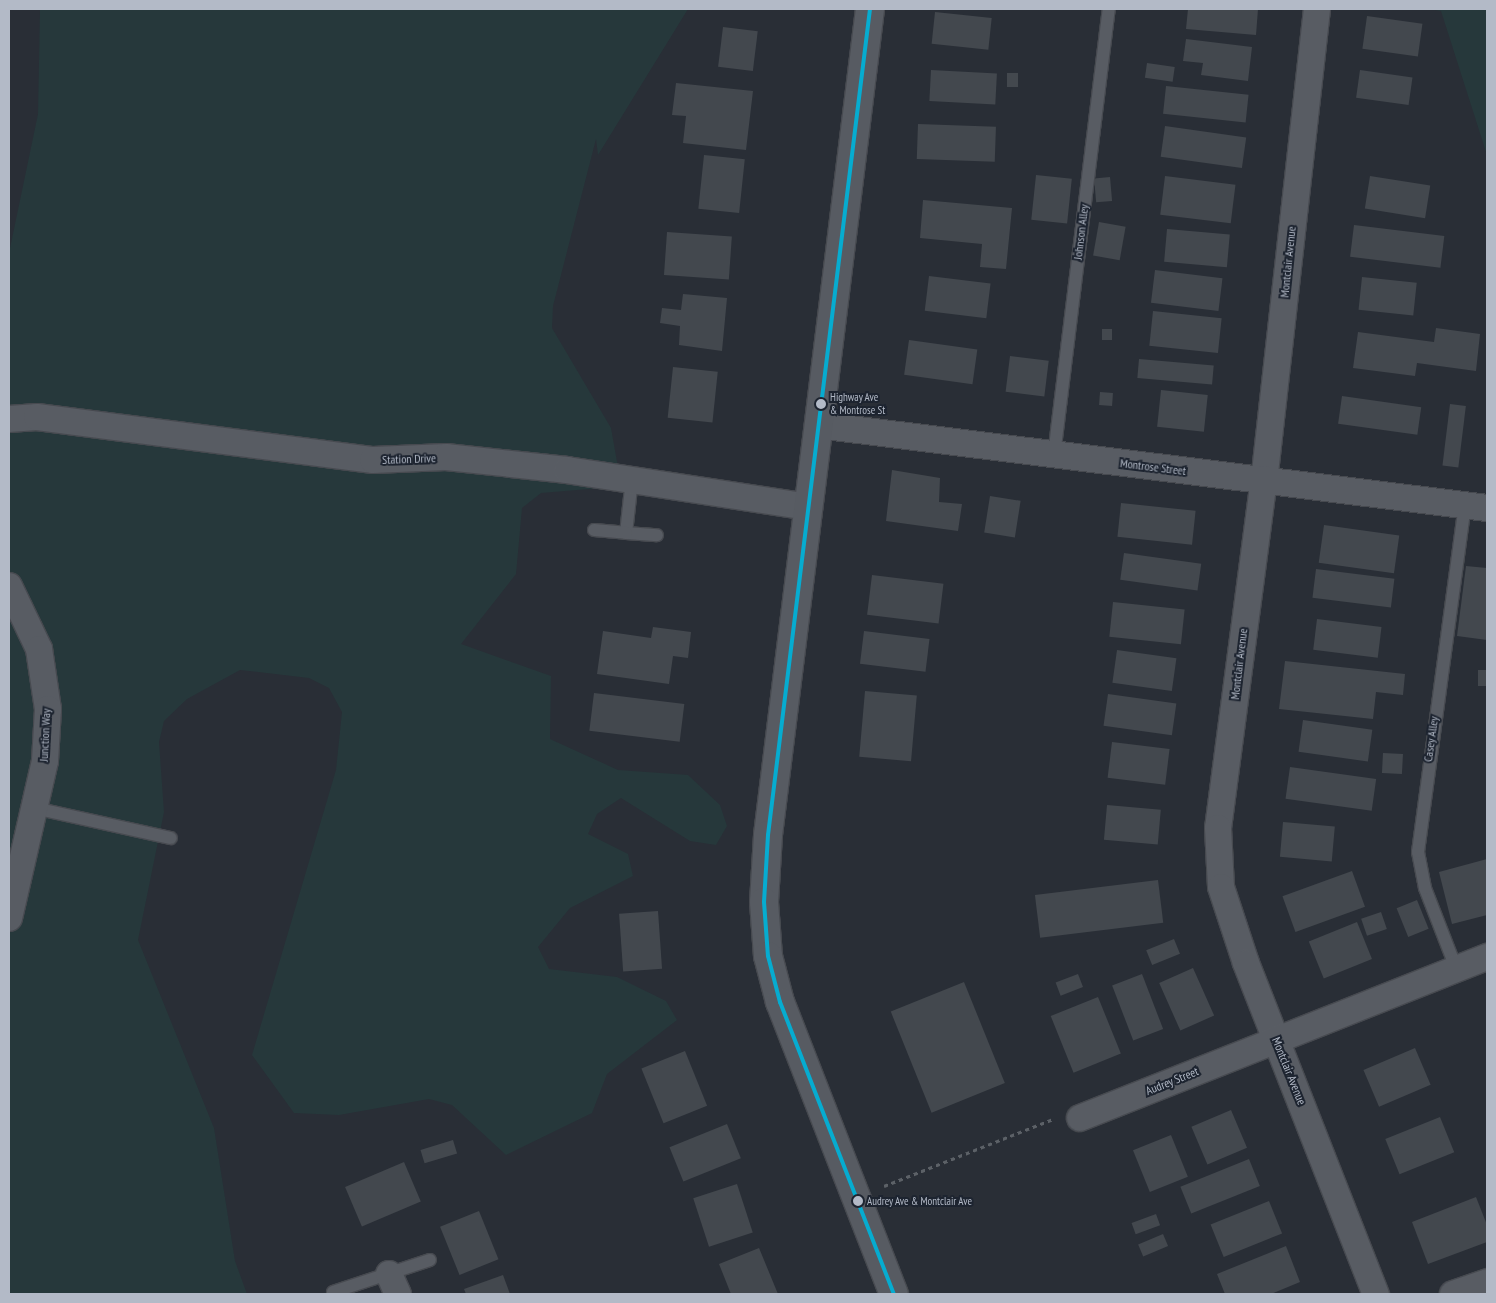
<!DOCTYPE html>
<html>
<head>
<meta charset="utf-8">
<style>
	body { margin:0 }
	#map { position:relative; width:1496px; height:1303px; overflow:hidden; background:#292e36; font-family:"PT Sans Narrow",sans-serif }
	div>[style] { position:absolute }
	.green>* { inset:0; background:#26383b }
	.building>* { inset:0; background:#43484e; transform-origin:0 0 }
	.path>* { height:3px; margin-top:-1.5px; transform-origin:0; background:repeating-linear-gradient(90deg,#5c6167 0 4px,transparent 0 8px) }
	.roads { filter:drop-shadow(1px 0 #474a50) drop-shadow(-1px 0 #474a50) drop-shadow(0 1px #474a50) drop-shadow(0 -1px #474a50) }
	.service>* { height:12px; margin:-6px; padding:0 6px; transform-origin:6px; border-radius:6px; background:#585c63 }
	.minor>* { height:26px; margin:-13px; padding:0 13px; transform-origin:13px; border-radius:13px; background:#585c63 }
	.secondary>* { height:28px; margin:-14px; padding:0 14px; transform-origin:14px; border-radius:14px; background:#575b62 }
	.bus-1>* { height:4px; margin:-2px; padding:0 2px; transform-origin:2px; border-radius:2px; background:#06acd0 }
	.dots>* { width:14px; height:14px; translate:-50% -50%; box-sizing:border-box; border:2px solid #1d2430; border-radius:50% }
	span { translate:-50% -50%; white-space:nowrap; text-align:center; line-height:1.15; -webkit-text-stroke:4px #1d2430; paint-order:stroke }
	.bus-label { font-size:11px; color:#b3bac7 }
	.left { translate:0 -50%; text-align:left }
	.street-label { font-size:12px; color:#b3bac7 }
	.frame { position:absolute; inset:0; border:10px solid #b3bac7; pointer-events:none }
</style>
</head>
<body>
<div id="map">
	<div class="green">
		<i style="clip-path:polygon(40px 9px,688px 9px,598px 155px,596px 139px,553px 306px,552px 328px,611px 428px,619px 473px,601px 488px,541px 493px,522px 508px,516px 574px,461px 644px,551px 676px,550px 739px,618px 770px,688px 775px,720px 805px,727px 826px,716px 845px,690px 841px,621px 798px,597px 814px,588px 834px,628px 854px,633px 876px,570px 908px,538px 947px,549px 969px,617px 977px,666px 1001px,677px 1020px,607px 1074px,592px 1113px,506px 1155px,452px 1105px,429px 1099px,339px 1115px,294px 1113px,252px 1055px,336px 770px,342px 712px,329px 688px,309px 678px,240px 670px,187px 699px,164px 721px,159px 742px,164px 812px,138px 940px,214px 1128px,235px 1261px,247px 1294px,9px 1294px,9px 253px,38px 114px)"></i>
		<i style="clip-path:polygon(1429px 9px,1487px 9px,1487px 155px,1441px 11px)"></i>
	</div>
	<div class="building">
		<i style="clip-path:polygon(1188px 9px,1258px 9px,1256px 35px,1186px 29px)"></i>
		<i style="left:935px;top:12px;width:57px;height:32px;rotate:6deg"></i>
		<i style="left:1367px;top:16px;width:56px;height:33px;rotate:8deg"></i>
		<i style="left:723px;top:27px;width:35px;height:40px;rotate:7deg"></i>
		<i style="clip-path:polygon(1186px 39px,1252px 47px,1248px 81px,1201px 75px,1203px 63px,1183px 61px)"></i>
		<i style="left:1147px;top:63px;width:28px;height:15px;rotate:8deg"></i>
		<i style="left:931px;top:70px;width:66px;height:31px;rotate:3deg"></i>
		<i style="left:1360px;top:70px;width:53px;height:28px;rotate:8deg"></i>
		<i style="left:1007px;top:73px;width:11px;height:14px"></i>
		<i style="clip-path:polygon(676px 83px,753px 91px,746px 150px,683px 143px,686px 116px,672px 115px)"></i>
		<i style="left:1166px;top:86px;width:83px;height:28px;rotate:6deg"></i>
		<i style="left:918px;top:124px;width:78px;height:35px;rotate:2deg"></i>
		<i style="left:1165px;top:126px;width:82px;height:31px;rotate:8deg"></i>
		<i style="left:704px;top:155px;width:41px;height:54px;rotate:6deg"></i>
		<i style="left:1036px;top:175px;width:36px;height:45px;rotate:6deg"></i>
		<i style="left:1165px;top:176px;width:71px;height:39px;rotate:7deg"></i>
		<i style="left:1370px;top:176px;width:61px;height:33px;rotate:9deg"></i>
		<i style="left:1110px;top:177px;width:24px;height:16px;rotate:85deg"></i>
		<i style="clip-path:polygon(923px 200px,1012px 208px,1006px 269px,980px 267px,982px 244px,920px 238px)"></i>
		<i style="left:1099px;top:222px;width:27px;height:34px;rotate:10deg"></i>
		<i style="left:1354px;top:225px;width:91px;height:32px;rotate:7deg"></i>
		<i style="left:1167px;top:229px;width:63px;height:33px;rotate:5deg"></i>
		<i style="left:667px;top:232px;width:65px;height:43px;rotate:4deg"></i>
		<i style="left:1155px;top:270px;width:68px;height:33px;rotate:7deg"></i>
		<i style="left:929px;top:276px;width:62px;height:35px;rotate:7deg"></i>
		<i style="left:1362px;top:277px;width:55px;height:33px;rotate:6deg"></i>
		<i style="clip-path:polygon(683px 294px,727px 298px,722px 351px,679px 345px,680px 326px,660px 323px,662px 308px,681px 310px)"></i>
		<i style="left:1153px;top:311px;width:69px;height:35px;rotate:6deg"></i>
		<i style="clip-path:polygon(1436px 328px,1480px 334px,1476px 371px,1417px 363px,1415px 376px,1353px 368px,1358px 332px,1434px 342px)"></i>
		<i style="left:1102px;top:329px;width:10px;height:11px"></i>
		<i style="left:909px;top:340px;width:69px;height:35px;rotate:8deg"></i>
		<i style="left:1010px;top:356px;width:39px;height:36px;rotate:7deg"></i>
		<i style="left:1139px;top:359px;width:75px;height:19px;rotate:5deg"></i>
		<i style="left:673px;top:367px;width:45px;height:51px;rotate:6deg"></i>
		<i style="left:1161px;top:390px;width:47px;height:37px;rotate:6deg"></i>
		<i style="left:1100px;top:392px;width:13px;height:13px;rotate:4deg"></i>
		<i style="left:1342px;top:396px;width:80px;height:28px;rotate:8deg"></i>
		<i style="left:1450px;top:404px;width:16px;height:62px;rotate:7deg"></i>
		<i style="clip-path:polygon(892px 470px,940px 478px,939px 502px,962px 504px,958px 531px,886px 521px)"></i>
		<i style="left:990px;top:496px;width:31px;height:37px;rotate:9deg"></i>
		<i style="left:1121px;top:503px;width:75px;height:34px;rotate:6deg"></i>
		<i style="left:1324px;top:525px;width:76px;height:38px;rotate:8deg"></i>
		<i style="left:1124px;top:553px;width:78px;height:27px;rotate:8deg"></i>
		<i style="clip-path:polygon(1466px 566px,1487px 568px,1487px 640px,1457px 636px)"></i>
		<i style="left:1316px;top:569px;width:79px;height:29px;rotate:7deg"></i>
		<i style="left:872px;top:575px;width:72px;height:40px;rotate:7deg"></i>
		<i style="left:1113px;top:602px;width:72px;height:35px;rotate:6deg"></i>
		<i style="left:1317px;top:619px;width:65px;height:31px;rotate:7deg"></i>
		<i style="clip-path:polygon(653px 627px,691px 632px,688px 658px,673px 656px,669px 684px,597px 674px,603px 631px,651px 638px)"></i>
		<i style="left:864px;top:631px;width:66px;height:33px;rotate:7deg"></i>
		<i style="left:1117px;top:650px;width:60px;height:33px;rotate:8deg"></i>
		<i style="clip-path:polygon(1285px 661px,1405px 674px,1403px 695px,1376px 692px,1373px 719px,1279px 709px)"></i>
		<i style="left:1478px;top:670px;width:9px;height:16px"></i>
		<i style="left:865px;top:691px;width:52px;height:66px;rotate:5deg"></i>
		<i style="left:594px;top:693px;width:91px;height:38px;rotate:7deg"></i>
		<i style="left:1108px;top:694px;width:69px;height:32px;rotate:8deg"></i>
		<i style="left:1303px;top:720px;width:70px;height:32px;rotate:8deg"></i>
		<i style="left:1112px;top:742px;width:58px;height:36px;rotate:7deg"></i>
		<i style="left:1383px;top:753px;width:20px;height:20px;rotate:3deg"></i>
		<i style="left:1290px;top:767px;width:87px;height:32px;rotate:8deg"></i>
		<i style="left:1107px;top:805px;width:54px;height:35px;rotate:5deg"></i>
		<i style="left:1283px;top:822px;width:52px;height:35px;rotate:5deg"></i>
		<i style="clip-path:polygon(1487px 859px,1487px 915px,1452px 924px,1439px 872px)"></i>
		<i style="left:1352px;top:871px;width:38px;height:74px;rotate:70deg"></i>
		<i style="left:1158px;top:880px;width:43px;height:124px;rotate:83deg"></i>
		<i style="left:1417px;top:900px;width:31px;height:22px;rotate:68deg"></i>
		<i style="left:658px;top:911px;width:58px;height:39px;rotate:86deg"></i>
		<i style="left:1381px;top:912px;width:18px;height:21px;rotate:71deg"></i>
		<i style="left:1357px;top:922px;width:40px;height:52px;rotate:68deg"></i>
		<i style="left:1174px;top:939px;width:16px;height:30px;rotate:68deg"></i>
		<i style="left:1193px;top:968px;width:52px;height:37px;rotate:66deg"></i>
		<i style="left:1078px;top:974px;width:14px;height:24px;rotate:69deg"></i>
		<i style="left:1142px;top:974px;width:59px;height:32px;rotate:69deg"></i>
		<i style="left:964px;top:982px;width:109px;height:79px;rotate:68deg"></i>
		<i style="left:1098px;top:997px;width:61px;height:51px;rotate:68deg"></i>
		<i style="left:1415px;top:1048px;width:40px;height:56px;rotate:67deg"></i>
		<i style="left:685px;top:1051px;width:59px;height:47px;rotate:68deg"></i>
		<i style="left:1231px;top:1110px;width:41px;height:43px;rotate:67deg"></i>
		<i style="left:1440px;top:1117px;width:38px;height:59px;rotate:68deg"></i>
		<i style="left:727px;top:1124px;width:37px;height:62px;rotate:68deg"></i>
		<i style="left:1171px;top:1135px;width:45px;height:41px;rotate:68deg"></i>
		<i style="left:453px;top:1140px;width:14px;height:34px;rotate:73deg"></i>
		<i style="left:1249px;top:1159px;width:29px;height:74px;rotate:68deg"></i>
		<i style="left:404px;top:1162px;width:43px;height:64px;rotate:67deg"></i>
		<i style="left:737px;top:1184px;width:51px;height:46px;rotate:72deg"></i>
		<i style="clip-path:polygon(1476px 1197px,1487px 1225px,1487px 1242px,1428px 1264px,1412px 1222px)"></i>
		<i style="left:1269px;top:1201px;width:35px;height:63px;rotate:68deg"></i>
		<i style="left:479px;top:1211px;width:52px;height:42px;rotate:68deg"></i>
		<i style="left:1156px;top:1214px;width:12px;height:26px;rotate:70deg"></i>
		<i style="left:1163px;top:1234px;width:13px;height:27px;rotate:67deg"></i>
		<i style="clip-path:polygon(1286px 1246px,1300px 1282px,1271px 1294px,1225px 1294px,1217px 1274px)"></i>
		<i style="clip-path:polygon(759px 1248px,778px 1294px,731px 1294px,719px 1264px)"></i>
		<i style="clip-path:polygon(503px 1275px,510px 1294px,466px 1294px,464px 1289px)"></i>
	</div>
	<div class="path">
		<i style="left:884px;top:1186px;width:182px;rotate:-21.6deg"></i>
	</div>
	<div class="roads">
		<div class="service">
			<i style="left:1054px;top:455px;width:449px;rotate:-83deg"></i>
			<i style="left:632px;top:479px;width:54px;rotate:96.3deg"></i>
			<i style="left:626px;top:533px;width:31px;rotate:4deg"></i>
			<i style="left:594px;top:530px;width:32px;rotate:5deg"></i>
			<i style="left:34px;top:808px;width:140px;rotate:12.4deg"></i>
			<i style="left:1456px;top:968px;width:86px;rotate:-111.2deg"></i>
			<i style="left:1425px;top:888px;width:37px;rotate:-101deg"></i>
			<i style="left:1418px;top:852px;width:350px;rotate:-82.3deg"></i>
			<i style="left:333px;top:1292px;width:102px;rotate:-18.3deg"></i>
		</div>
		<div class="minor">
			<i style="left:1317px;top:9px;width:473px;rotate:96.4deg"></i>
			<i style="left:1264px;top:479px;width:352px;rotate:97.5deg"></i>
			<i style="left:1218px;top:828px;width:59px;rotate:87.1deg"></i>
			<i style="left:1221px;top:887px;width:80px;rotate:71.8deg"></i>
			<i style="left:1246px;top:963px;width:356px;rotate:68.6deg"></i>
			<i style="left:9px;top:419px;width:28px;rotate:-4deg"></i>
			<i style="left:37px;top:417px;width:339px;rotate:7.3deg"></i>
			<i style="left:373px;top:460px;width:73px;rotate:-2.4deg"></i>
			<i style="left:446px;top:457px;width:122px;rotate:6.1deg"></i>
			<i style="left:567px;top:470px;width:244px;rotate:8.7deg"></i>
			<i style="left:818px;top:425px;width:674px;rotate:7.07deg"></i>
			<i style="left:9px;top:586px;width:70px;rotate:64.5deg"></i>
			<i style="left:39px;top:649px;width:61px;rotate:81.5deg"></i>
			<i style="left:48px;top:709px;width:52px;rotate:93.3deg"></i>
			<i style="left:45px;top:761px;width:161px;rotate:102.9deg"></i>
			<i style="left:1080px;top:1118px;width:438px;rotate:-21.6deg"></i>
			<i style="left:389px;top:1274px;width:22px;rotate:66deg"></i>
			<i style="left:1453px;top:1294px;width:36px;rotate:-19deg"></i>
		</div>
		<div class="secondary">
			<i style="left:870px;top:9px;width:832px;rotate:97.04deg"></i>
			<i style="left:768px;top:835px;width:67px;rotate:93.4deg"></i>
			<i style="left:764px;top:902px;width:54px;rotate:85.8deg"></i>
			<i style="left:768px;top:956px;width:48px;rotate:75.4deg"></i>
			<i style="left:780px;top:1002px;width:313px;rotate:68.7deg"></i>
		</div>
	</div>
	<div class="bus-1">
		<i style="left:870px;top:9px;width:832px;rotate:97.04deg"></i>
		<i style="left:768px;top:835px;width:67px;rotate:93.4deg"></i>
		<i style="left:764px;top:902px;width:54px;rotate:85.8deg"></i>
		<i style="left:768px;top:956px;width:48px;rotate:75.4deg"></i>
		<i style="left:780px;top:1002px;width:313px;rotate:68.7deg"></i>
	</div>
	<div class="dots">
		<i style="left:821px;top:404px;background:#b3bac7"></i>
		<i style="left:858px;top:1201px;background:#b3bac7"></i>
	</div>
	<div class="bus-label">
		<span class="left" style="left:830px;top:404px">Highway Ave<br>&amp; Montrose St</span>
		<span class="left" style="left:867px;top:1201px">Audrey Ave &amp; Montclair Ave</span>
	</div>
	<div class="street-label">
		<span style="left:1081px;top:232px;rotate:-83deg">Johnson Alley</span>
		<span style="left:1288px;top:262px;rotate:-84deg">Montclair Avenue</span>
		<span style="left:409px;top:459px;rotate:-2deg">Station Drive</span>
		<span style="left:1153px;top:467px;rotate:7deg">Montrose Street</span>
		<span style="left:1239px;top:664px;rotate:-83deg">Montclair Avenue</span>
		<span style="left:45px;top:735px;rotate:-87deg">Junction Way</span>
		<span style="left:1431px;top:739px;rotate:-82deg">Casey Alley</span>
		<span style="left:1289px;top:1071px;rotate:68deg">Montclair Avenue</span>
		<span style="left:1172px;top:1081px;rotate:-22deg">Audrey Street</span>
	</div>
	<div class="frame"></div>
</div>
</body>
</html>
